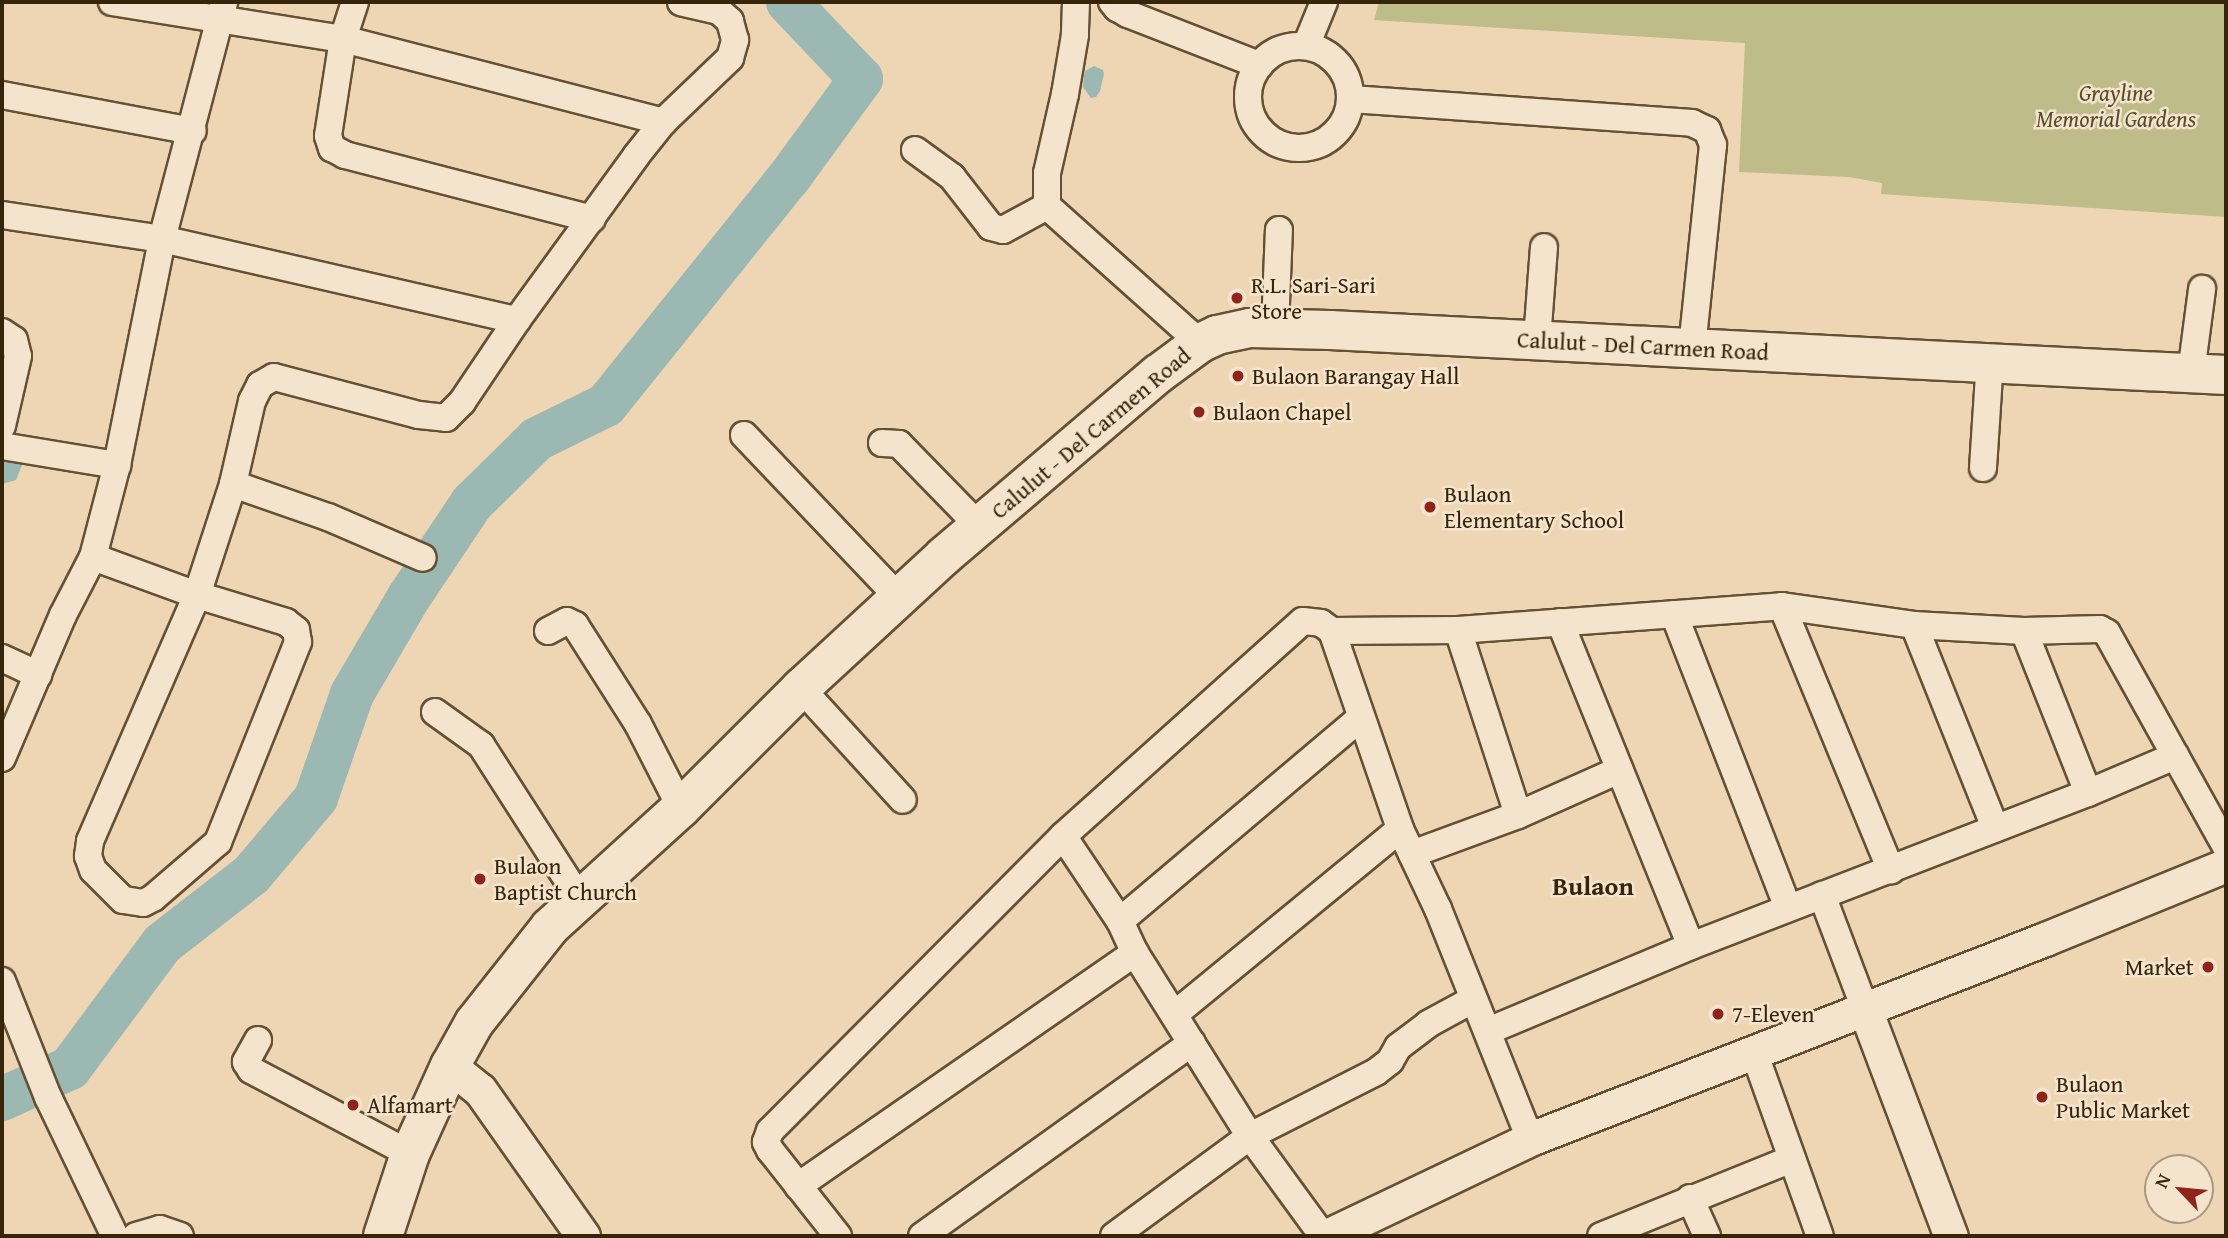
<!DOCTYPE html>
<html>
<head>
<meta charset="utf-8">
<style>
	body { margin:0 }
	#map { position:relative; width:2228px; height:1238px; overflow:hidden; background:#eed5b4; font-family:"Gentium Book Plus",serif }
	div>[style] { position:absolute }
	.green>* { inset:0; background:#bebc89 }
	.water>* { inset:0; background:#9bb8b3 }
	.river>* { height:44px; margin:-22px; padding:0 22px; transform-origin:22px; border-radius:22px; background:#9bb8b3 }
	.roads { filter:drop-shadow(2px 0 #645134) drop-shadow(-2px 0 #645134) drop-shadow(0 2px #645134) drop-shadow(0 -2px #645134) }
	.minor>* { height:26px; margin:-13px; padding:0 13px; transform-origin:13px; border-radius:13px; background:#f4e4ce }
	.minor>.ring { margin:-13px; padding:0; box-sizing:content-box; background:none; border:26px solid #f4e4ce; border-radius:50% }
	.tertiary>* { height:33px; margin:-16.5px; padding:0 16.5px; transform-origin:16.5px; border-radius:16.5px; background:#f4e4ce }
	.secondary>* { height:38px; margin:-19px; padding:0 19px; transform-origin:19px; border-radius:19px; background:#f4e4ce }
	.dots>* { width:19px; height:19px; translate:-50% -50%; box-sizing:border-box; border:4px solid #f4e4ce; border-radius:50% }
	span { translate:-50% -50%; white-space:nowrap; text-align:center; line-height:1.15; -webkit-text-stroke:5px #f4e4ce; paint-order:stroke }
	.park-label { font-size:23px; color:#584b2a; font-style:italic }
	.poi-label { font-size:23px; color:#36250a }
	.left { translate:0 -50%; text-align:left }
	.right { translate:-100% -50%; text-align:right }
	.street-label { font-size:23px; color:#36250a }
	.quarter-label { font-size:26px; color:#36250a; font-weight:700 }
	.frame { position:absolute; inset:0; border:4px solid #36250a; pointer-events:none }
	.north { position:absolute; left:2144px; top:1154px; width:70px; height:70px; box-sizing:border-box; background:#f4e4ce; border:2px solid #a89880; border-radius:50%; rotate:296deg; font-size:19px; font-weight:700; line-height:28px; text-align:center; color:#36250a }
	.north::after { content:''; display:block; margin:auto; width:24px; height:32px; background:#8f2418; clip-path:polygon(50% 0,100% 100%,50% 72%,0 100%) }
</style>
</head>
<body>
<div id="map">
	<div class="green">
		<i style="clip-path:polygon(1379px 2px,2226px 2px,2226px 217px,1881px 194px,1882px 183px,1849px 177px,1739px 172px,1745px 43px,1374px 20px)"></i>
	</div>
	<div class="water">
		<i style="clip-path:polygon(1094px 66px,1103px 70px,1104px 74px,1100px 91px,1096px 97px,1091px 98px,1083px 87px,1084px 76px,1085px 71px)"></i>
		<i style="clip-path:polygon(2px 450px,18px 457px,22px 465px,16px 480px,2px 484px)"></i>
	</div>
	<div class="river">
		<i style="left:2px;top:1099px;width:75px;rotate:-24.5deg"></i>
		<i style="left:70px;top:1068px;width:154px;rotate:-53.4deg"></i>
		<i style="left:162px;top:944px;width:113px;rotate:-37.8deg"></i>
		<i style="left:251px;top:875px;width:101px;rotate:-49.8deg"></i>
		<i style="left:316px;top:798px;width:110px;rotate:-70.9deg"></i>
		<i style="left:352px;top:694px;width:113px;rotate:-59.6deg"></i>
		<i style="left:409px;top:597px;width:113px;rotate:-56.2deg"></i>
		<i style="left:472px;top:503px;width:91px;rotate:-44.6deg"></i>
		<i style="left:537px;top:439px;width:77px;rotate:-26.2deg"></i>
		<i style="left:606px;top:405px;width:290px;rotate:-51.2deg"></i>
		<i style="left:788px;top:179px;width:124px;rotate:-53.9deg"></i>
		<i style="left:861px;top:79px;width:106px;rotate:-133.5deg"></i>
	</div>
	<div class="roads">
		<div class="minor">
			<i style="left:112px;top:2px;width:234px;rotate:9.1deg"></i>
			<i style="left:343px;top:39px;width:331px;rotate:14.5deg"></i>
			<i style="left:355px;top:2px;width:39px;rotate:108deg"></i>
			<i style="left:343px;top:39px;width:98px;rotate:98.8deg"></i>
			<i style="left:328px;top:136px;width:13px;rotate:72deg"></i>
			<i style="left:332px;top:148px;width:15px;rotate:28deg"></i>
			<i style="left:345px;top:155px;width:255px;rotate:14.5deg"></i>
			<i style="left:1076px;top:2px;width:33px;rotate:92deg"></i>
			<i style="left:1075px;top:35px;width:60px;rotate:99.6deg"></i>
			<i style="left:1065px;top:94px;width:81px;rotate:102.8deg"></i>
			<i style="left:1047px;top:173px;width:33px;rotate:90deg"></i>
			<i style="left:1047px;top:206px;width:205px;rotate:41.8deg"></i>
			<i style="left:1112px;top:2px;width:8px;rotate:50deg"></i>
			<i style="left:1117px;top:8px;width:13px;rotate:29deg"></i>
			<i style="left:1128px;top:14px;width:141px;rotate:21.3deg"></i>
			<i class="ring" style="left:1248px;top:46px;width:76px;height:76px"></i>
			<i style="left:1306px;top:46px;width:48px;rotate:-67.8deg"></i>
			<i style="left:2px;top:95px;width:194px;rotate:10.7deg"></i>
			<i style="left:1351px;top:99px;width:342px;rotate:4deg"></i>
			<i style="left:1692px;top:123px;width:17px;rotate:25deg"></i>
			<i style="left:1707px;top:130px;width:16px;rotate:68deg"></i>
			<i style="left:1713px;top:145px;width:203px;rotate:95.9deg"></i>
			<i style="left:915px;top:150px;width:46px;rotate:36.1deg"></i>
			<i style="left:952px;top:177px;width:63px;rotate:52deg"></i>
			<i style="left:991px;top:227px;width:12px;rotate:14deg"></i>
			<i style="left:1003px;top:230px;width:50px;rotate:-28.6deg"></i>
			<i style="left:2px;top:215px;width:162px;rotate:8.5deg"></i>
			<i style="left:162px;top:239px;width:364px;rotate:12.9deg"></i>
			<i style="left:1275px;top:328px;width:98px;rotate:-87.7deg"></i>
			<i style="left:2px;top:332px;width:14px;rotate:34deg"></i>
			<i style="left:14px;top:340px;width:16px;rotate:76deg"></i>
			<i style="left:18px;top:356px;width:72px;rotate:102.9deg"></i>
			<i style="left:1537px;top:340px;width:93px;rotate:-85.7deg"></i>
			<i style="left:2191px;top:373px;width:85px;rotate:-82.5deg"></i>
			<i style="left:744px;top:435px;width:225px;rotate:46.4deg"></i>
			<i style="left:882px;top:443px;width:17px;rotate:3deg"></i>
			<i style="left:899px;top:444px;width:115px;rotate:45.7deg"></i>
			<i style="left:2px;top:446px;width:117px;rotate:9.4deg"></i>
			<i style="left:1983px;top:468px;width:107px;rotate:-86.3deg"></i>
			<i style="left:233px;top:484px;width:101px;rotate:19.2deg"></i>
			<i style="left:328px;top:517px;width:103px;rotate:23.3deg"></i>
			<i style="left:93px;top:557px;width:111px;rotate:20.1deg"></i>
			<i style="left:197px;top:595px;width:117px;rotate:-72deg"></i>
			<i style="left:233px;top:484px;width:85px;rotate:-77.1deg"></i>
			<i style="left:252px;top:401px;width:18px;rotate:-63deg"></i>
			<i style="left:260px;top:385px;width:16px;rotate:-30deg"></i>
			<i style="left:274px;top:377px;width:150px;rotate:14.7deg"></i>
			<i style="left:419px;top:415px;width:27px;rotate:6deg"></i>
			<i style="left:446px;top:418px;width:23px;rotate:-45deg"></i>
			<i style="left:462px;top:402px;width:99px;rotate:-56.1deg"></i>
			<i style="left:517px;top:320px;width:203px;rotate:-54deg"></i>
			<i style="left:636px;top:156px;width:43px;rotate:-51.5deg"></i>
			<i style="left:663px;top:122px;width:93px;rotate:-43.7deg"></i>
			<i style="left:730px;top:58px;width:19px;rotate:-74deg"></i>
			<i style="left:735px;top:40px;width:20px;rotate:-105deg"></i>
			<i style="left:730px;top:21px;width:15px;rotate:-138deg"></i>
			<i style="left:719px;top:11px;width:39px;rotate:-167deg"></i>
			<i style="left:197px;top:595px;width:93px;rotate:16.9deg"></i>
			<i style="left:286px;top:622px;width:13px;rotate:39deg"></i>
			<i style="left:296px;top:630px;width:12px;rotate:81deg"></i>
			<i style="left:298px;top:642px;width:215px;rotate:111.8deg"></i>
			<i style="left:218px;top:842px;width:86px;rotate:139.3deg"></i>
			<i style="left:153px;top:898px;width:11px;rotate:153deg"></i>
			<i style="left:143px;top:903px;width:20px;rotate:-171deg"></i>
			<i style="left:123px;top:900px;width:42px;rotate:-135deg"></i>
			<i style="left:93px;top:870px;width:15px;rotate:-110deg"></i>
			<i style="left:88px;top:856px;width:15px;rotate:-82deg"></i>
			<i style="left:90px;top:841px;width:268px;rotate:-66.5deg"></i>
			<i style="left:1782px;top:606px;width:286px;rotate:67.6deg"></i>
			<i style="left:1674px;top:614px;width:315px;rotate:68.8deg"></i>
			<i style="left:1560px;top:622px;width:349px;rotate:68deg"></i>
			<i style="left:1914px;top:625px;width:219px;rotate:68.2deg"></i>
			<i style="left:1458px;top:630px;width:194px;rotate:72deg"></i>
			<i style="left:548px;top:631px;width:21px;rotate:-28deg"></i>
			<i style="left:567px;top:621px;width:9px;rotate:27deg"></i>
			<i style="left:575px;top:625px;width:117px;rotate:57.5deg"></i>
			<i style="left:638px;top:724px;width:94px;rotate:62.9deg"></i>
			<i style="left:1332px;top:631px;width:209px;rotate:71deg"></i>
			<i style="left:1400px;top:829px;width:89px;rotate:64.6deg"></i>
			<i style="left:1438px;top:909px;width:248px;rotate:68.2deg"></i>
			<i style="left:2024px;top:631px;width:174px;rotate:68.4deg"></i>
			<i style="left:2px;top:658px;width:40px;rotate:25deg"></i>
			<i style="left:801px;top:688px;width:151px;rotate:47.7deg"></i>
			<i style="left:435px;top:712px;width:57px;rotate:35.7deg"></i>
			<i style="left:481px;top:745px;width:185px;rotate:57.3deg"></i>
			<i style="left:2px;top:758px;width:155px;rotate:-66.9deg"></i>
			<i style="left:63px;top:615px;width:65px;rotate:-62.7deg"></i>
			<i style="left:93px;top:557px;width:95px;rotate:-75.4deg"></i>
			<i style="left:117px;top:465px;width:230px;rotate:-78.7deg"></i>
			<i style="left:162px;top:239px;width:245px;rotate:-75.3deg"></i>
			<i style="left:1063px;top:836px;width:102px;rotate:56.2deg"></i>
			<i style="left:1120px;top:921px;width:35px;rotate:65deg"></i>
			<i style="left:1135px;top:953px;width:216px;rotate:57.9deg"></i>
			<i style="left:1250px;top:1136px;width:124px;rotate:53.9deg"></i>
			<i style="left:1412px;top:854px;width:113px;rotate:-20.2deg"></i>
			<i style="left:1518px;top:815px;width:111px;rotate:-24deg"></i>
			<i style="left:1822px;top:895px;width:122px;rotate:69.3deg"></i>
			<i style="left:1120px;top:921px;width:314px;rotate:-40.2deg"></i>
			<i style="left:2px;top:981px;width:125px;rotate:68.4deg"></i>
			<i style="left:48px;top:1097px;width:154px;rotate:64.3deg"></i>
			<i style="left:1175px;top:1014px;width:291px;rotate:-39.4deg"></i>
			<i style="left:1488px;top:1031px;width:220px;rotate:-22.7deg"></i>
			<i style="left:1691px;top:946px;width:425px;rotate:-21.1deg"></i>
			<i style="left:2088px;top:793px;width:95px;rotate:-23deg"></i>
			<i style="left:258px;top:1040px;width:25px;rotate:119deg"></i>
			<i style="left:246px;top:1062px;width:9px;rotate:58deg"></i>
			<i style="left:251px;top:1070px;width:180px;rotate:27.8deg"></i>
			<i style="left:1754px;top:1052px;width:195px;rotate:70.3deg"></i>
			<i style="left:798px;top:1186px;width:410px;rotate:-34.7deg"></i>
			<i style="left:1690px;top:1198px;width:42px;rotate:65.9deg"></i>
			<i style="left:136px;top:1236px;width:25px;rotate:-16deg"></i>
			<i style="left:160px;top:1229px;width:21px;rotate:19deg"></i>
			<i style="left:838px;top:1236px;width:110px;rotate:-128.3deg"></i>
			<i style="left:770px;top:1150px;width:9px;rotate:-117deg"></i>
			<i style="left:766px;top:1142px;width:12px;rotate:-70deg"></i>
			<i style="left:770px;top:1131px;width:416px;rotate:-45.2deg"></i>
			<i style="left:1063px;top:836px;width:322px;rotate:-41.9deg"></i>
			<i style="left:1303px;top:621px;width:18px;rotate:6deg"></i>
			<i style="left:1321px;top:623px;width:14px;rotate:36deg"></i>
			<i style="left:1332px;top:631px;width:126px;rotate:-0.5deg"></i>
			<i style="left:1458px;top:630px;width:325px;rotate:-4.2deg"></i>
			<i style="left:1782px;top:606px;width:133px;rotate:8.2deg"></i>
			<i style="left:1914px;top:625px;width:110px;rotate:3.1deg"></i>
			<i style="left:2024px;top:631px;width:76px;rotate:-1.5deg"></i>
			<i style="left:2100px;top:629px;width:8px;rotate:30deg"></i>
			<i style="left:2107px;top:633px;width:245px;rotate:60.9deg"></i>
			<i style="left:922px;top:1236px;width:332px;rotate:-35.6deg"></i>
			<i style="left:1114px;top:1236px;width:169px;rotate:-36.3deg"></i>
			<i style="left:1250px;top:1136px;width:141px;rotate:-26.9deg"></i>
			<i style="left:1376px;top:1072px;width:18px;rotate:-38deg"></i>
			<i style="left:1390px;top:1061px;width:16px;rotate:-60deg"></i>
			<i style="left:1398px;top:1047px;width:38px;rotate:-37deg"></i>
			<i style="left:1428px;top:1024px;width:50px;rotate:-28.6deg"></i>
			<i style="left:1601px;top:1236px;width:206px;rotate:-22deg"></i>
		</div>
		<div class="tertiary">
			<i style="left:1865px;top:1009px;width:243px;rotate:69.3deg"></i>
			<i style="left:450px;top:1066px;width:38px;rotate:39deg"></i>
			<i style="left:480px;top:1090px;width:179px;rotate:54.8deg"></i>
			<i style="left:1327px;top:1236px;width:225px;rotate:-25.5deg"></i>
			<i style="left:1530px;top:1139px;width:552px;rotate:-21.22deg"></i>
			<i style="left:2045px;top:939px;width:196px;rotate:-22.2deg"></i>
		</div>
		<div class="secondary">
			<i style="left:383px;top:1236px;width:86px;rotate:-71.8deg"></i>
			<i style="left:410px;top:1154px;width:97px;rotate:-65.6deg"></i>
			<i style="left:450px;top:1066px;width:49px;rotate:-60.8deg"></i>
			<i style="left:474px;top:1023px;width:122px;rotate:-51.6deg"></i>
			<i style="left:550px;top:927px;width:177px;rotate:-42.3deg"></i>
			<i style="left:681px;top:808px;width:170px;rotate:-45deg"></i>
			<i style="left:801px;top:688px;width:195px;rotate:-42.7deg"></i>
			<i style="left:944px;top:556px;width:281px;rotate:-40.4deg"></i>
			<i style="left:1158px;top:374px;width:52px;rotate:-36.4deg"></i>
			<i style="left:1200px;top:343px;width:19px;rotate:-25deg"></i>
			<i style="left:1217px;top:335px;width:34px;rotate:-12deg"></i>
			<i style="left:1250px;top:328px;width:80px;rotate:1.4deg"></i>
			<i style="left:1330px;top:330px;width:897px;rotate:2.88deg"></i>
		</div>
	</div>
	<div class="dots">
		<i style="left:1237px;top:298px;background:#8f2418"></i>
		<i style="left:1238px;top:376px;background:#8f2418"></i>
		<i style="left:1199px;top:412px;background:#8f2418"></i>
		<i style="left:1430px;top:507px;background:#8f2418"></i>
		<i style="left:480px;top:879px;background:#8f2418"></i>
		<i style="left:2208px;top:967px;background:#8f2418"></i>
		<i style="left:1718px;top:1014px;background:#8f2418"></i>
		<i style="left:2042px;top:1097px;background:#8f2418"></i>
		<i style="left:353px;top:1105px;background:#8f2418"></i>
	</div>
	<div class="park-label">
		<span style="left:2116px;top:106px">Grayline<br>Memorial Gardens</span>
	</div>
	<div class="poi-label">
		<span class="left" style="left:1251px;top:298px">R.L. Sari-Sari<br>Store</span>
		<span class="left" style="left:1252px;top:376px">Bulaon Barangay Hall</span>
		<span class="left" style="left:1213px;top:412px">Bulaon Chapel</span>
		<span class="left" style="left:1444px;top:507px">Bulaon<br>Elementary School</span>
		<span class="left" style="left:494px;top:879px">Bulaon<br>Baptist Church</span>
		<span class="right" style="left:2194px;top:967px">Market</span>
		<span class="left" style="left:1732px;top:1014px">7-Eleven</span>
		<span class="left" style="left:2056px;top:1097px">Bulaon<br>Public Market</span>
		<span class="left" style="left:367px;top:1105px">Alfamart</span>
	</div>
	<div class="street-label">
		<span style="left:1643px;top:346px;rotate:3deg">Calulut - Del Carmen Road</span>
		<span style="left:1091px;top:433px;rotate:-40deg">Calulut - Del Carmen Road</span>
	</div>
	<div class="quarter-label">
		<span style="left:1593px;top:886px">Bulaon</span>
	</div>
	<div class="frame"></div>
	<div class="north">N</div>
</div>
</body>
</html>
